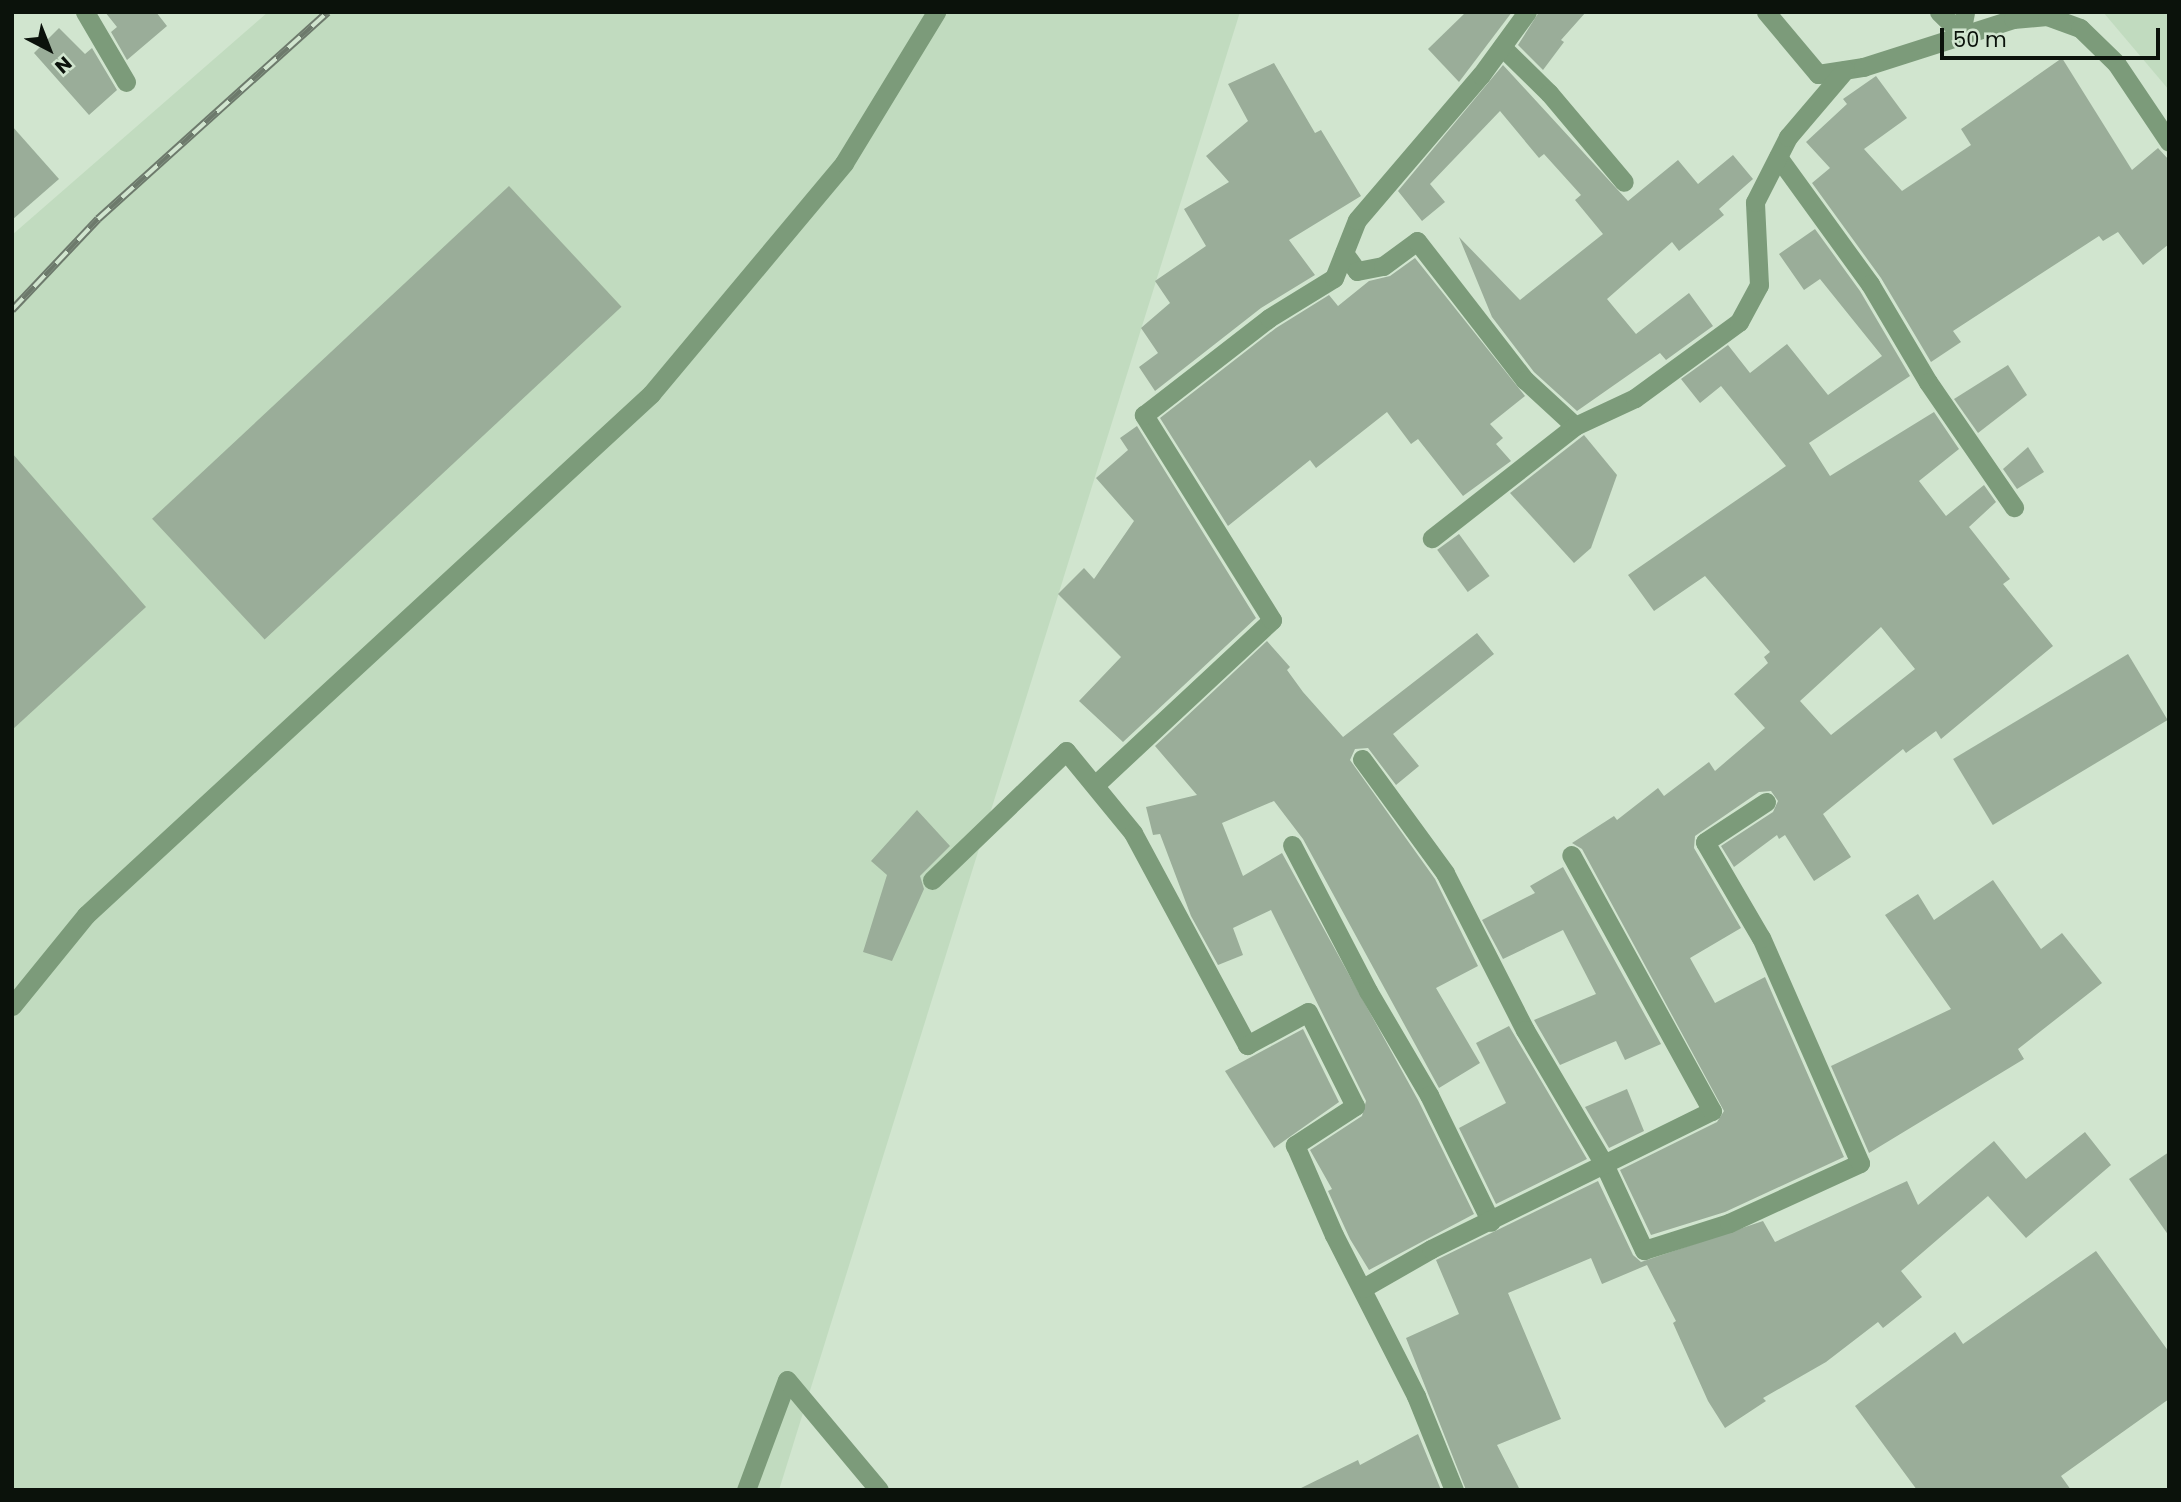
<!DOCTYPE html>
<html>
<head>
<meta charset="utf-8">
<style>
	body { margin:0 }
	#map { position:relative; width:2181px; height:1502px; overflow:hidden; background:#d1e5cf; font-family:Poppins,sans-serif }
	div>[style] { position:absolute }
	.built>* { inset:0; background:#c1dbbf }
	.building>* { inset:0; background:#9aad99; transform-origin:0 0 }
	.minor>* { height:19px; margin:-9.5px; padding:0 9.5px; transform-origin:9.5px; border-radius:9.5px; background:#7c9b7a }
	.rail>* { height:8px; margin-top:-4px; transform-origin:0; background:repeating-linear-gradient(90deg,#d1e5cf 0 16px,#6d7a6c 0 32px); box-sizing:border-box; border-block:2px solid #6d7a6c }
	span { translate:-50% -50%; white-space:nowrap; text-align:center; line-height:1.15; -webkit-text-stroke:5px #d1e5cf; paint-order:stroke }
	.frame { position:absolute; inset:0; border:14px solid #0b120b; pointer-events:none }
	.north { position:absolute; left:14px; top:14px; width:70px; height:70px; -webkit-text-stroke:5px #d1e5cf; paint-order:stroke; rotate:138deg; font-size:19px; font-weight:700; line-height:28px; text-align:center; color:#0b120b }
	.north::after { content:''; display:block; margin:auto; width:24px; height:32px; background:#0b120b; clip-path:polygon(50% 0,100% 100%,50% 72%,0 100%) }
	.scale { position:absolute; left:1940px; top:28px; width:220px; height:32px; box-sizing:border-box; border:4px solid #0b120b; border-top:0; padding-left:9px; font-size:21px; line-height:24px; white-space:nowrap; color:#0b120b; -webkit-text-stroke:5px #d1e5cf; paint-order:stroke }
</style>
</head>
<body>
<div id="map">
	<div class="built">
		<i style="clip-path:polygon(268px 12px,1240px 12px,779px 1490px,12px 1490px,12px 235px)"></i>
		<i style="clip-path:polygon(2103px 12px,2169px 12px,2169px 90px)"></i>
	</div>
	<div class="building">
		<i style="clip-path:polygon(105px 12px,156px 12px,167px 26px,127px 60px,111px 32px,117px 27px)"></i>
		<i style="clip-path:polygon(1466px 12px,1512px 12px,1459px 82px,1428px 49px)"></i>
		<i style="clip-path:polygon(1539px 12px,1586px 12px,1561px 40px,1564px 42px,1543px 70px,1518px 45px)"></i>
		<i style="clip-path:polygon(59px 28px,85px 54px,92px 48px,117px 90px,89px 115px,34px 53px)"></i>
		<i style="clip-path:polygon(2062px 58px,2132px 170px,2158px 148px,2169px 160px,2169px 244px,2143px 265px,2118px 232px,2103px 241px,2099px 236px,1953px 331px,1961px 342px,1931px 362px,1881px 278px,1812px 183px,1830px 168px,1806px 142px,1847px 104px,1843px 99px,1876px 76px,1907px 118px,1864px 149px,1902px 191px,1971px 145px,1961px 129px)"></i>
		<i style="clip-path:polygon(1274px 63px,1315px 133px,1321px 130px,1361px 196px,1289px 240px,1315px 275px,1261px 308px,1155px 391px,1139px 367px,1158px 353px,1141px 328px,1170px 303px,1155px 281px,1206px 246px,1184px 209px,1229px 182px,1206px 156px,1248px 121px,1228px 84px)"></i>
		<i style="clip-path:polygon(1503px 65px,1628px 201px,1678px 160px,1698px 184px,1733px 155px,1753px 179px,1719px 209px,1724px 215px,1679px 251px,1672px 242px,1607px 299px,1636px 334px,1689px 293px,1713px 326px,1666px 360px,1660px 353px,1577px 411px,1534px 372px,1492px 317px,1459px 237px,1520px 300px,1603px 234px,1575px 200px,1581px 195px,1544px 154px,1539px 158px,1500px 111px,1430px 184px,1445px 202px,1422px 221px,1398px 191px)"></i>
		<i style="clip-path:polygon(12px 126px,59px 179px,12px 220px)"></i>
		<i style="left:509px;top:186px;width:165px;height:488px;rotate:47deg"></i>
		<i style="clip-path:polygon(evenodd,1815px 229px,1860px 291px,1910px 376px,1809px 443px,1830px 476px,1934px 412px,1959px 449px,1919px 481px,1946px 516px,1984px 485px,1996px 502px,1969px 527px,2010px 579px,2003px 584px,2053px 646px,1941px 739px,1936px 731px,1906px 753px,1903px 749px,1823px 814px,1851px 857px,1814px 881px,1785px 835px,1779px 839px,1777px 835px,1734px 867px,1721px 846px,1773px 812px,1778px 801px,1771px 791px,1759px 792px,1695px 836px,1694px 848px,1741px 928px,1690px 958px,1715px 1003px,1765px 977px,1844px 1157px,1725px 1212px,1651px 1235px,1620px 1170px,1717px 1122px,1724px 1111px,1582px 849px,1572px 843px,1614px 816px,1617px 820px,1658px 788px,1664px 796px,1709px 762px,1715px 771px,1765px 728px,1734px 694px,1768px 663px,1764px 657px,1770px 652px,1705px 576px,1654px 611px,1628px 575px,1786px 466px,1721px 386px,1700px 403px,1681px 379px,1728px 345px,1750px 373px,1787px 344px,1828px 395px,1882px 356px,1820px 279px,1804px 290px,1779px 254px,1815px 229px,1881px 627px,1915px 669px,1831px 735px,1800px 701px,1881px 627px)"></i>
		<i style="clip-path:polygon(1415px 258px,1525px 396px,1490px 424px,1503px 438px,1496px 444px,1511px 461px,1463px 496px,1418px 439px,1411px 444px,1387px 412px,1316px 468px,1310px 460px,1228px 526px,1160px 418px,1276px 328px,1329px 295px,1338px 306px,1369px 281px,1390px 276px)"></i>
		<i style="clip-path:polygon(2008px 365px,2027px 395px,1978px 433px,1954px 399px)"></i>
		<i style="clip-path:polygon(1137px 426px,1256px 618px,1123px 742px,1079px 701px,1121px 657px,1058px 594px,1084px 568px,1094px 579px,1134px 521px,1096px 478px,1128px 450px,1120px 438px)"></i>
		<i style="clip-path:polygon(1584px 435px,1617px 475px,1591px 548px,1574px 563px,1510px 493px)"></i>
		<i style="clip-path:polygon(2028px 447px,2044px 472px,2017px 489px,2003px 469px)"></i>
		<i style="clip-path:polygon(12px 453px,146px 607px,12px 730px)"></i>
		<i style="left:1459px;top:534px;width:52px;height:27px;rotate:54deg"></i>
		<i style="clip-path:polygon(1477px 633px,1494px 654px,1393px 734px,1419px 766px,1396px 785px,1368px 748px,1355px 749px,1350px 760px,1435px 879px,1478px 966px,1436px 988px,1480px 1063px,1439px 1088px,1303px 839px,1274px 801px,1222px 823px,1243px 876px,1282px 853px,1418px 1100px,1474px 1214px,1369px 1270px,1350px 1239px,1328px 1191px,1332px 1189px,1310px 1150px,1362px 1116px,1366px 1101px,1271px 910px,1233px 928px,1243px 955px,1218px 965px,1191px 916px,1160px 834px,1153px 835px,1146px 807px,1197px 795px,1155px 746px,1267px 641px,1290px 667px,1287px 670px,1303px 692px,1343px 737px)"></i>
		<i style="left:2128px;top:654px;width:77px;height:204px;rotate:59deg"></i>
		<i style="clip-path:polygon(917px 810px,950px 846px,920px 876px,924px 889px,892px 961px,863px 952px,887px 875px,871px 861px)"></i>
		<i style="clip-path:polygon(1563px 867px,1661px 1044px,1625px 1060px,1616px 1041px,1560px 1065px,1534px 1020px,1596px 994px,1563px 930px,1503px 959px,1482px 920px,1535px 893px,1530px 886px)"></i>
		<i style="clip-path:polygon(1993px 880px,2041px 949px,2062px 933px,2102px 983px,2018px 1049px,2024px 1059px,1869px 1153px,1831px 1066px,1951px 1009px,1885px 915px,1918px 894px,1934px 920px)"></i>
		<i style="clip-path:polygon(1509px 1026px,1587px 1159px,1496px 1204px,1459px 1128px,1506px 1103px,1476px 1043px)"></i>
		<i style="clip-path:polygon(1303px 1029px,1339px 1102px,1274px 1148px,1225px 1071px)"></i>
		<i style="clip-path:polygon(1627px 1089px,1644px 1131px,1609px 1148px,1585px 1107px)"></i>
		<i style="clip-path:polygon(2085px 1132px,2111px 1165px,2026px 1238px,1988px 1196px,1901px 1271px,1922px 1297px,1883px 1328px,1878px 1322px,1826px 1362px,1763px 1398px,1766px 1401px,1725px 1428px,1708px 1401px,1673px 1323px,1676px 1321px,1647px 1265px,1602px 1284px,1591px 1258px,1508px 1293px,1561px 1419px,1497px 1445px,1520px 1490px,1466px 1490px,1406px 1338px,1459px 1314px,1436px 1260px,1598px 1181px,1633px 1255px,1641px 1262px,1763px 1221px,1775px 1242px,1907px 1181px,1918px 1205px,1994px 1141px,2026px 1179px)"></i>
		<i style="clip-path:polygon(2169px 1152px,2169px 1236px,2129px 1179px)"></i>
		<i style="clip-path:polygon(2096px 1251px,2169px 1352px,2169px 1399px,2061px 1476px,2071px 1490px,1917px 1490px,1855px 1406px,1955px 1332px,1963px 1344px)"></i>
		<i style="clip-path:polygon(1418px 1434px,1441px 1490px,1297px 1490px,1358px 1460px,1360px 1465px)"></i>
	</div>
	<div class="minor">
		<i style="left:85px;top:12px;width:81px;rotate:59.6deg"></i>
		<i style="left:1766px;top:12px;width:81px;rotate:50deg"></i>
		<i style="left:1818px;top:74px;width:46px;rotate:-8.8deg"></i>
		<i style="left:1863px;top:67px;width:157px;rotate:-17.7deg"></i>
		<i style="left:2013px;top:19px;width:34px;rotate:-5deg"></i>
		<i style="left:2047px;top:16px;width:35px;rotate:20deg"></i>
		<i style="left:2080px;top:28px;width:50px;rotate:44.2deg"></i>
		<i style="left:2116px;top:63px;width:95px;rotate:56.1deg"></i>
		<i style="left:1939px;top:12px;width:30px;rotate:44deg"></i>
		<i style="left:1961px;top:33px;width:21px;rotate:-79deg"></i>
		<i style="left:1502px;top:47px;width:66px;rotate:44.4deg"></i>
		<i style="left:1549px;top:93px;width:116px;rotate:49.9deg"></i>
		<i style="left:1778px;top:157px;width:157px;rotate:54.1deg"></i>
		<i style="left:1870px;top:284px;width:114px;rotate:59.4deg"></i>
		<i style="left:1928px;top:382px;width:152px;rotate:55.5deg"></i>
		<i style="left:1344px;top:253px;width:22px;rotate:54deg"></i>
		<i style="left:1357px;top:271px;width:26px;rotate:-11deg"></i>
		<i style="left:1383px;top:266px;width:42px;rotate:-36.3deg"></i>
		<i style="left:1417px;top:241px;width:176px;rotate:52.2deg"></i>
		<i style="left:1525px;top:380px;width:68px;rotate:42.6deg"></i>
		<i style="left:1575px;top:426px;width:182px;rotate:141.9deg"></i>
		<i style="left:1575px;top:426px;width:66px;rotate:-25deg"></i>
		<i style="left:1635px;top:398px;width:129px;rotate:-36.2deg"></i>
		<i style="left:1739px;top:322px;width:42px;rotate:-61.6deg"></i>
		<i style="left:1759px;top:285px;width:83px;rotate:-92.8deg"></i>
		<i style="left:1755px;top:202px;width:73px;rotate:-63.1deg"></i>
		<i style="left:1788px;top:137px;width:88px;rotate:-49.6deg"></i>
		<i style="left:1362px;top:759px;width:141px;rotate:53.9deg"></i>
		<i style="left:1445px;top:873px;width:176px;rotate:63deg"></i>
		<i style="left:1525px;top:1030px;width:156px;rotate:59.5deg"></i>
		<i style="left:1604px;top:1164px;width:95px;rotate:65.1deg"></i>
		<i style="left:1644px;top:1250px;width:89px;rotate:-17.6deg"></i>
		<i style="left:1729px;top:1223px;width:144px;rotate:-24.6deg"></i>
		<i style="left:1860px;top:1163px;width:246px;rotate:-113.7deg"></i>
		<i style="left:1761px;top:938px;width:111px;rotate:-120.3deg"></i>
		<i style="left:1705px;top:842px;width:73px;rotate:-33.3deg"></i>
		<i style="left:1095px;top:785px;width:242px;rotate:-43deg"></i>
		<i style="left:1272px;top:620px;width:242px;rotate:-122deg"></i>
		<i style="left:1144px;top:415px;width:158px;rotate:-37.8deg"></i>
		<i style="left:1269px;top:318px;width:76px;rotate:-31.6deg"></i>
		<i style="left:1334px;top:278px;width:62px;rotate:-68.4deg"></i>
		<i style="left:1357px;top:220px;width:191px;rotate:-49.5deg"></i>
		<i style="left:1481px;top:75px;width:78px;rotate:-53.9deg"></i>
		<i style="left:1292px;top:845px;width:165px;rotate:62.5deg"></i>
		<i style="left:1368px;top:991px;width:121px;rotate:59.6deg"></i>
		<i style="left:1429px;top:1095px;width:141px;rotate:64deg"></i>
		<i style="left:932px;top:880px;width:186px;rotate:-43.9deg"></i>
		<i style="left:1066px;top:751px;width:106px;rotate:50.7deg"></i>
		<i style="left:1133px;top:833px;width:241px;rotate:61.7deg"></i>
		<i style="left:1247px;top:1045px;width:69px;rotate:-28.4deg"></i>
		<i style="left:1308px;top:1012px;width:105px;rotate:63.4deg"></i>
		<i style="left:1355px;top:1106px;width:72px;rotate:147deg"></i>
		<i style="left:1295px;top:1145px;width:98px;rotate:66.6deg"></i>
		<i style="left:1334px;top:1235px;width:181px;rotate:63deg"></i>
		<i style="left:1416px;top:1396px;width:101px;rotate:68deg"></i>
		<i style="left:12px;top:1006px;width:117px;rotate:-50.9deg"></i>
		<i style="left:86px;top:915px;width:769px;rotate:-42.68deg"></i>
		<i style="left:651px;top:394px;width:301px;rotate:-50.1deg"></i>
		<i style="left:844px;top:163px;width:177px;rotate:-58.6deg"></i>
		<i style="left:1363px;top:1288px;width:78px;rotate:-29.8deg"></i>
		<i style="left:1431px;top:1249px;width:313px;rotate:-26.2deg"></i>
		<i style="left:1712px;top:1111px;width:292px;rotate:-118.8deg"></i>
		<i style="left:746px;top:1490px;width:117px;rotate:-69.6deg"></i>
		<i style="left:787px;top:1380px;width:143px;rotate:50.1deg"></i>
	</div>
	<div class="rail">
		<i style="left:12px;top:310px;width:125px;rotate:-46.6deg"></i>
		<i style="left:98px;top:219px;width:309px;rotate:-42deg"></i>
	</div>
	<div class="frame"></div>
	<div class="north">N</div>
	<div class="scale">50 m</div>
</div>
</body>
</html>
